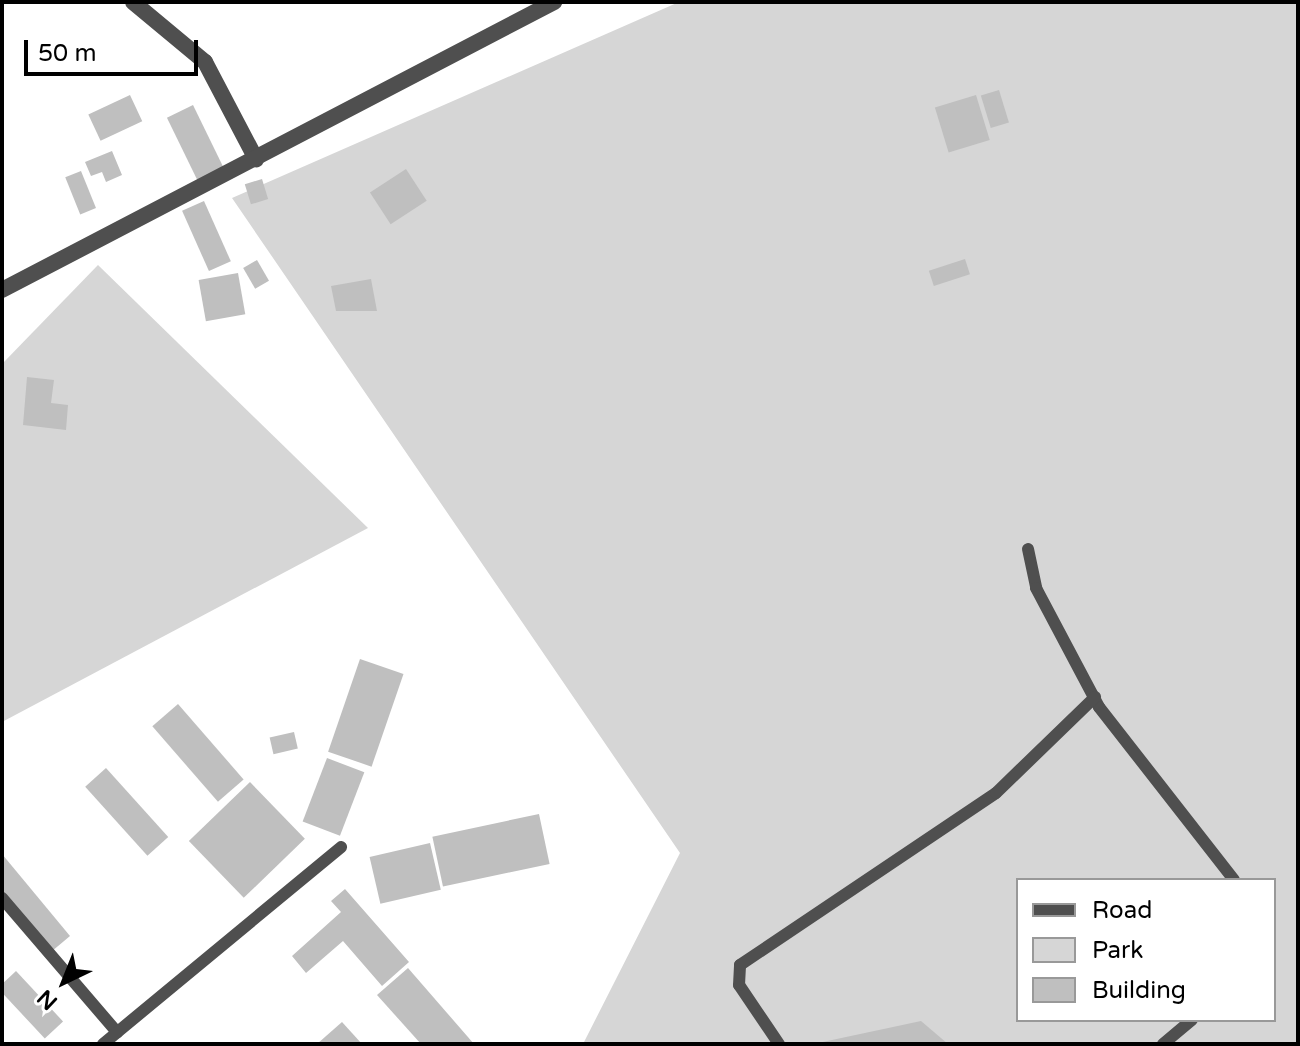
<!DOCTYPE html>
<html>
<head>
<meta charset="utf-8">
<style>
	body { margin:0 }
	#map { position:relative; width:1300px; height:1046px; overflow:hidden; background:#fff; font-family:"Varela Round",sans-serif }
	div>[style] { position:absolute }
	.green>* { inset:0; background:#d6d6d6 }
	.building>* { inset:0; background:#bfbfbf; transform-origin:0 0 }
	.lane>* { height:12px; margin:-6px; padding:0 6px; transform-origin:6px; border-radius:6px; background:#4f4f4f }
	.street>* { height:16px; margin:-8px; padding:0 8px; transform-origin:8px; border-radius:8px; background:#4f4f4f }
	span { translate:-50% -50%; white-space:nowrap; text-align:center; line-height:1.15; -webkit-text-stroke:6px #fff; paint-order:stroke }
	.frame { position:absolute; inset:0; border:4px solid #000; pointer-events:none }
	.legend { position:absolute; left:1016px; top:878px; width:260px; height:144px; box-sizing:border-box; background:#fff; border:2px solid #999; margin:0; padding:10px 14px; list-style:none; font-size:24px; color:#000 }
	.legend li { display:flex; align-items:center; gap:16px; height:40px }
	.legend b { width:40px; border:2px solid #999 }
	.north { position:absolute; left:24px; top:942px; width:80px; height:80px; -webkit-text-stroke:6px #fff; paint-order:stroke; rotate:223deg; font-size:22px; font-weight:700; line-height:32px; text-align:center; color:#000 }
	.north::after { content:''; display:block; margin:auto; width:28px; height:36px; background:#000; clip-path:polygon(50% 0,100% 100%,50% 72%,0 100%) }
	.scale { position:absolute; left:24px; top:40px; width:174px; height:36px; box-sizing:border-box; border:4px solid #000; border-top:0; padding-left:10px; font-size:24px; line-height:28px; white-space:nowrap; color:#000; -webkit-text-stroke:6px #fff; paint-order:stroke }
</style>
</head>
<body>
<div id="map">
	<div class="green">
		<i style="clip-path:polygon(evenodd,679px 2px,1298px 2px,1298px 1044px,583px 1044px,680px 853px,232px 198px,679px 2px,1018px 880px,1274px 880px,1274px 1020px,1018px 1020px,1018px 880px)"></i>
		<i style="clip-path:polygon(98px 265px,368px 528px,2px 722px,2px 364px)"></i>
	</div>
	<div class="building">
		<i style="left:999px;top:90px;width:34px;height:19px;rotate:73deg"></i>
		<i style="left:130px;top:95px;width:29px;height:46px;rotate:65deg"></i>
		<i style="left:976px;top:95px;width:47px;height:43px;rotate:73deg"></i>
		<i style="left:193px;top:105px;width:69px;height:29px;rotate:64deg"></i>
		<i style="clip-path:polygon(112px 151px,122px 175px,106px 182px,102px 172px,91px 176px,85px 162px)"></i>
		<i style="left:406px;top:169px;width:38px;height:43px;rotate:57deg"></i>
		<i style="left:81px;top:171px;width:40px;height:17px;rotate:68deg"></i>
		<i style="left:262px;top:179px;width:21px;height:18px;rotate:73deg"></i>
		<i style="left:204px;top:201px;width:66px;height:24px;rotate:66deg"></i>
		<i style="left:965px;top:259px;width:16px;height:38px;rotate:72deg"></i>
		<i style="left:257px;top:260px;width:24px;height:16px;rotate:60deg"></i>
		<i style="left:238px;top:273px;width:42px;height:40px;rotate:80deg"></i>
		<i style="clip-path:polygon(371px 279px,377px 311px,336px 311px,331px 286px)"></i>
		<i style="clip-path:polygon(27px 377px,54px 380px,51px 403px,68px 405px,66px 430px,23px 425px)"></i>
		<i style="left:360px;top:659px;width:46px;height:98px;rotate:19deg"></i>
		<i style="left:178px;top:704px;width:100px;height:34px;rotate:49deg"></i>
		<i style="left:294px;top:732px;width:17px;height:25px;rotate:77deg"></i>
		<i style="left:327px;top:758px;width:40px;height:68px;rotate:21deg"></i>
		<i style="left:106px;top:768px;width:93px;height:28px;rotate:48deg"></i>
		<i style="left:250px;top:782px;width:79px;height:85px;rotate:46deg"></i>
		<i style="left:539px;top:814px;width:51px;height:109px;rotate:78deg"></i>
		<i style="left:430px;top:843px;width:48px;height:62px;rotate:77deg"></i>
		<i style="clip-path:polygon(2px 854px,70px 936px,45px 957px,2px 905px)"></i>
		<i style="clip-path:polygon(345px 889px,409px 962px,382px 986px,343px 941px,306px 973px,292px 956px,341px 912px,331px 901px)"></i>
		<i style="clip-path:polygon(408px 968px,474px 1044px,421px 1044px,377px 995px)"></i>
		<i style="left:16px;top:971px;width:69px;height:25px;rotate:47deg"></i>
		<i style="clip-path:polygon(921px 1021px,948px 1044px,818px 1044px,818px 1043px)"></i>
		<i style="clip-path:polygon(342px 1022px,362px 1044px,317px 1044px)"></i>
	</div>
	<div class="lane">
		<i style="left:1028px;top:549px;width:40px;rotate:78deg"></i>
		<i style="left:1036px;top:588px;width:135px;rotate:62.1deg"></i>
		<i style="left:1099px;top:707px;width:219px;rotate:52deg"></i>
		<i style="left:2px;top:898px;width:177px;rotate:49.4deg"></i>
		<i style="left:103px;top:1044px;width:309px;rotate:-39.6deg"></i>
		<i style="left:779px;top:1044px;width:71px;rotate:-124.1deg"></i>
		<i style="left:739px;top:985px;width:20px;rotate:-87deg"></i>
		<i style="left:740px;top:965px;width:308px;rotate:-33.9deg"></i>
		<i style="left:996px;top:793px;width:138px;rotate:-44.1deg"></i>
		<i style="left:1163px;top:1044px;width:38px;rotate:-40deg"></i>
	</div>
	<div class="street">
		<i style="left:133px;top:2px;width:94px;rotate:39.8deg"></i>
		<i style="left:205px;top:62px;width:110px;rotate:62.3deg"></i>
		<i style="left:2px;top:290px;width:623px;rotate:-27.55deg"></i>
	</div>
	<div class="frame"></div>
	<ul class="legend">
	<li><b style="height:10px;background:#4f4f4f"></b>Road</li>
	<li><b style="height:22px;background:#d6d6d6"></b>Park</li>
	<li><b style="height:22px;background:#bfbfbf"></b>Building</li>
	</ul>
	<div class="north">N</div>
	<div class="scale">50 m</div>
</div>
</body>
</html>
